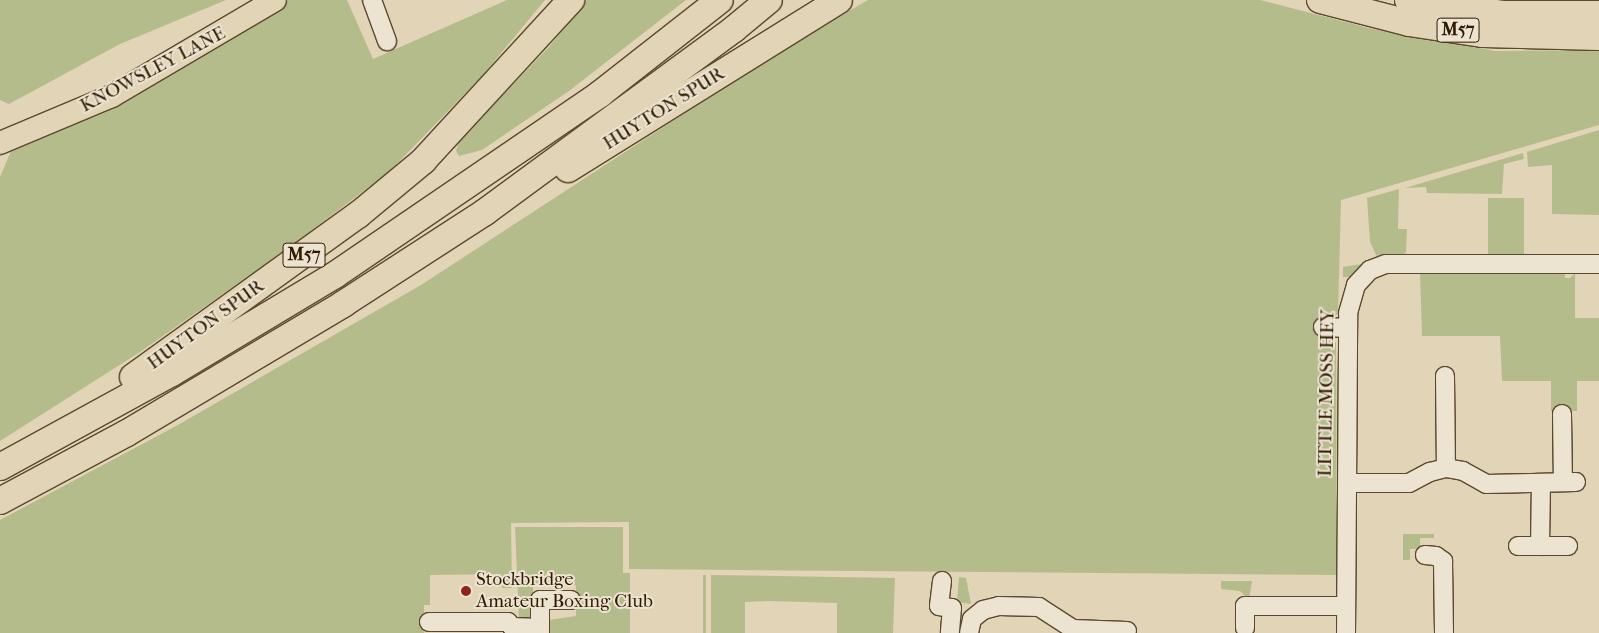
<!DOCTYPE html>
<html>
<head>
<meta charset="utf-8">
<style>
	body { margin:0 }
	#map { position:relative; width:1599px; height:633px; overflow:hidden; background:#e2d4b6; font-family:"IM FELL French Canon",serif }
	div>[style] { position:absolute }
	.green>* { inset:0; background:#b5bc8c; transform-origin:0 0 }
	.roads { filter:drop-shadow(1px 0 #5b482e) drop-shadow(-1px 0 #5b482e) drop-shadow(0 1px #5b482e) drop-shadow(0 -1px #5b482e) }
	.minor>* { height:18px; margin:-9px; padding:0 9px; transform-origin:9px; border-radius:9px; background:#ece3d0 }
	.major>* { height:22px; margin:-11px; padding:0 11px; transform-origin:11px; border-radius:11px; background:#e2d4b6 }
	.highway>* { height:26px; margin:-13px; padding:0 13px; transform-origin:13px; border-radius:13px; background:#e2d4b6 }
	.dots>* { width:14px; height:14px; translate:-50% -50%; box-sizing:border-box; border:2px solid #ece3d0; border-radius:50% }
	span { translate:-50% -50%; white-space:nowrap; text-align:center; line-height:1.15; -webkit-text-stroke:4px #ece3d0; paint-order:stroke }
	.shield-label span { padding:1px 4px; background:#ece3d0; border:1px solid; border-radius:4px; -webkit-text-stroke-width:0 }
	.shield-label { font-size:18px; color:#2e1901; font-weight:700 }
	.street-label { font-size:19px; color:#2e1901 }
	.poi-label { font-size:19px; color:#2e1901 }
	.left { translate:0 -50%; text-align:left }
</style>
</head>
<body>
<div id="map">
	<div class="green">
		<i style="clip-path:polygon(0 0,226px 0,120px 44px,9px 104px,0 100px)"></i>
		<i style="clip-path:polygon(289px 0,347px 0,373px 59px,507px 0,545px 0,482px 76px,389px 172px,280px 254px,140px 352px,0 441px,0 177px,11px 151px,79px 121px)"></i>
		<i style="clip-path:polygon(587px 0,686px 0,569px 91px,482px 150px,459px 156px,456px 151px,459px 141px,549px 47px)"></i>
		<i style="clip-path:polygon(868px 0,1260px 0,1373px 29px,1495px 51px,1599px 50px,1599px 125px,1341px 200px,1338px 314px,1323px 324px,1336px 343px,1337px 575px,629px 569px,629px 522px,511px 523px,512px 588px,502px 588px,501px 574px,430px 575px,430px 605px,424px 605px,424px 633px,0 633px,0 520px,176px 426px,421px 285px,777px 53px)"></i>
		<i style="clip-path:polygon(1599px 130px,1599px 215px,1552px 214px,1552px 165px,1528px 167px,1527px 152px)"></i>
		<i style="clip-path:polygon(1523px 153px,1524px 159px,1504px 164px,1502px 194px,1427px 193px,1426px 187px,1405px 188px)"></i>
		<i style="clip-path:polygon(1399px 189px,1398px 229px,1407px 229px,1406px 252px,1402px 256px,1378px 259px,1370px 242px,1367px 198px)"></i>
		<i style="left:1488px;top:198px;width:36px;height:56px"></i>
		<i style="clip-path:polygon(1368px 263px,1352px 277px,1343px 277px,1343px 267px)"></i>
		<i style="clip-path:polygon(1420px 272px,1565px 273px,1565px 278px,1570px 278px,1575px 273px,1575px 318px,1599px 318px,1599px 381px,1577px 381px,1577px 411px,1551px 411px,1551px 381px,1502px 381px,1500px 336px,1422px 336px)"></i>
		<i style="clip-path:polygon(515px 527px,623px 527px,623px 573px,630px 573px,630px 633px,547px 633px,549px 620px,576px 616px,576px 585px,533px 586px,533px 622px,519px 622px)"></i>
		<i style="clip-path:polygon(1403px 534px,1434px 534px,1434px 538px,1420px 538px,1420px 549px,1410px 549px,1410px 560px,1403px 560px)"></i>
		<i style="left:703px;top:575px;width:3px;height:58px"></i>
		<i style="clip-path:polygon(711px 575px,895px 578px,893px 633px,837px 633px,837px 603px,768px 601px,745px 602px,745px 633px,711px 633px)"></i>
		<i style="clip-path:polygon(959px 577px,966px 578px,971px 604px,957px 602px)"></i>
		<i style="clip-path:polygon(1221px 581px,1252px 581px,1249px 600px,1240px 591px,1221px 589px)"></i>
	</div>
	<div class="roads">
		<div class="minor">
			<i style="left:372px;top:0;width:44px;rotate:69.9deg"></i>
			<i style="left:1323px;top:327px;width:25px;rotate:2deg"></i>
			<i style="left:1445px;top:376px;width:92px;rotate:89.4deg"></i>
			<i style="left:1562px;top:414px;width:68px;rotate:89.2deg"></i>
			<i style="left:1348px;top:483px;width:61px"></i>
			<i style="left:1409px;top:483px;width:24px;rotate:-28deg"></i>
			<i style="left:1430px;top:472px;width:16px;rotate:-14deg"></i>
			<i style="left:1446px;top:468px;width:17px;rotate:10deg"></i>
			<i style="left:1463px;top:471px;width:26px;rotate:29deg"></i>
			<i style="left:1486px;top:484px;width:90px;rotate:-1.3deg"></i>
			<i style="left:1518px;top:546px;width:50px"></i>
			<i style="left:1540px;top:546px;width:63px;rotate:-89.1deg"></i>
			<i style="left:1425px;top:555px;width:11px;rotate:5deg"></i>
			<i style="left:1436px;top:556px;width:9px;rotate:36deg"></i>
			<i style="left:1443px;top:561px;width:72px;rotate:89.2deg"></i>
			<i style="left:942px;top:581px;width:25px;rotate:97deg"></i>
			<i style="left:939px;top:606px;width:13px;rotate:9deg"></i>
			<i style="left:952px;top:608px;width:25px;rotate:95deg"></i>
			<i style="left:429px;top:622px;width:79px"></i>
			<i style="left:508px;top:622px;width:6px;rotate:51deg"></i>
			<i style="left:512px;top:627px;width:28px;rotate:2deg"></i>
			<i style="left:1245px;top:628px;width:22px;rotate:-90deg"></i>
			<i style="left:1245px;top:606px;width:100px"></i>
			<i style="left:540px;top:633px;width:33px;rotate:-90deg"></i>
			<i style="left:540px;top:600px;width:31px"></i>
			<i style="left:969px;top:633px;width:14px;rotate:-78deg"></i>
			<i style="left:972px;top:619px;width:14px;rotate:-39deg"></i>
			<i style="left:983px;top:610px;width:16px;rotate:-14deg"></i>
			<i style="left:999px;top:606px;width:40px;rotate:1.4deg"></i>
			<i style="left:1039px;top:607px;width:40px;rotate:32.9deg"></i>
			<i style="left:1073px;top:629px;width:54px;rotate:2.1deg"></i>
			<i style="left:1346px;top:633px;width:320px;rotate:-89.6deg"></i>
			<i style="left:1348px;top:313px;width:29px;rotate:-74deg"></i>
			<i style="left:1356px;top:285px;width:21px;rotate:-47deg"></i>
			<i style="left:1370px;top:270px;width:17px;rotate:-21deg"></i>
			<i style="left:1386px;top:264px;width:213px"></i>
		</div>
		<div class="major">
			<i style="left:0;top:143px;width:121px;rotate:-22.8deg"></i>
			<i style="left:112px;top:96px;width:189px;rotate:-30.5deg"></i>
		</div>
		<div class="highway">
			<i style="left:1320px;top:0;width:92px;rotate:14.5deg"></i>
			<i style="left:1409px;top:23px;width:75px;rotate:8.5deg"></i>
			<i style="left:1483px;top:34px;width:116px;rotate:1.5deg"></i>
			<i style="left:1408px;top:0;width:97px;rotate:8.3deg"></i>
			<i style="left:1504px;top:14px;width:95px"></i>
			<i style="left:568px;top:169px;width:319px;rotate:-31.9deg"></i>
			<i style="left:133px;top:377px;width:277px;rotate:-35.8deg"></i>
			<i style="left:358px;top:215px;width:85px;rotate:-39.7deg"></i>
			<i style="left:423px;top:161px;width:219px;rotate:-47.4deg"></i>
			<i style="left:0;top:467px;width:196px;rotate:-28.7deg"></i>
			<i style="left:172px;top:373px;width:190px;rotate:-31deg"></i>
			<i style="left:335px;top:275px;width:321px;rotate:-34.3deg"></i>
			<i style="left:600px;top:94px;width:152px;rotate:-38.1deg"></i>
			<i style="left:0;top:501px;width:144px;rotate:-28.2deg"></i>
			<i style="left:127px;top:433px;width:252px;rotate:-30.8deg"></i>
			<i style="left:343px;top:304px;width:169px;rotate:-32.9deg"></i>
			<i style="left:485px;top:212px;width:309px;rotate:-36.3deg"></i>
			<i style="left:734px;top:29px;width:45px;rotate:-39.6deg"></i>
		</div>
	</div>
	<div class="dots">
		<i style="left:466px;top:591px;background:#8f2418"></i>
	</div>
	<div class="shield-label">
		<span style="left:1458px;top:30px">M57</span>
		<span style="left:304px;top:255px">M57</span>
	</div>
	<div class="street-label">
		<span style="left:153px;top:70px;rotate:-28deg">KNOWSLEY LANE</span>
		<span style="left:664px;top:109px;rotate:-32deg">HUYTON SPUR</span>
		<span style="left:206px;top:325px;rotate:-36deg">HUYTON SPUR</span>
		<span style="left:1327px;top:393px;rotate:-89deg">LITTLE MOSS HEY</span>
	</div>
	<div class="poi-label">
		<span class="left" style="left:476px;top:591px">Stockbridge<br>Amateur Boxing Club</span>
	</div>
</div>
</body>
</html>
